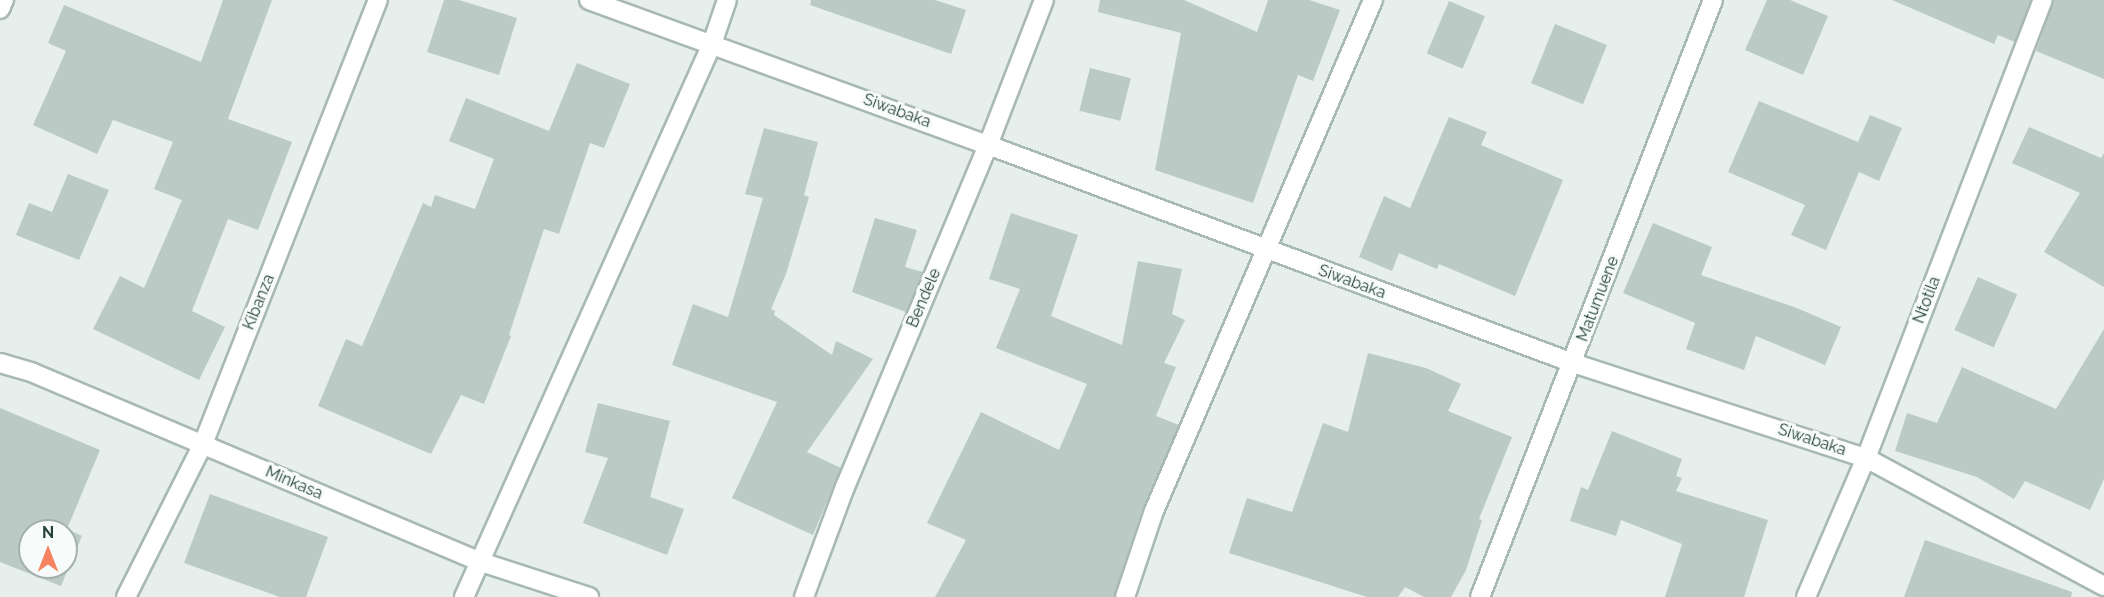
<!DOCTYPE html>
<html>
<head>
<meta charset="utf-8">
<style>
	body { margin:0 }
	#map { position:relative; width:2104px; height:597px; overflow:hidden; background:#e6efeb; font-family:Raleway,sans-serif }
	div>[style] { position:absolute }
	.building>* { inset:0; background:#bbcac4; transform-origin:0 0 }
	.roads { filter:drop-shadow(2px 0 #a8b8b2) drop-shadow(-2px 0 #a8b8b2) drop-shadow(0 2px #a8b8b2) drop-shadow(0 -2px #a8b8b2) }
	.minor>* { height:18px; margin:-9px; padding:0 9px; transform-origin:9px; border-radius:9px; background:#fff }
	span { translate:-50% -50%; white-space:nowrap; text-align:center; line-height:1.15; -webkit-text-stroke:6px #f7fbf9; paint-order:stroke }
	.street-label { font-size:16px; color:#24423a }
	.north { position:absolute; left:18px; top:519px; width:60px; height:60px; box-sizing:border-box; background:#f7fbf9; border:2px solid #a3b1ad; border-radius:50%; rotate:0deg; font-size:16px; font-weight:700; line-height:24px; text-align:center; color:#24423a }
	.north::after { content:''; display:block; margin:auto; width:21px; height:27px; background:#f4845f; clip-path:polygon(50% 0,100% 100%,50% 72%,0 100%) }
</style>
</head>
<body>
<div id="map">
	<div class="building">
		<i style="clip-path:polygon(223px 0,272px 0,228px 119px,292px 142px,258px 230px,228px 219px,192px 311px,225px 327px,199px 380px,93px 329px,120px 276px,144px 288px,182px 200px,154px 189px,173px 142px,113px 120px,97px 154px,33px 125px,66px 51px,48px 43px,64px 5px,201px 62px)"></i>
		<i style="clip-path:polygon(444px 0,459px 0,517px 18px,499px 75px,427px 52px)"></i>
		<i style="clip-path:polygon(811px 0,935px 0,966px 10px,951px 54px,810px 5px)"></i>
		<i style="clip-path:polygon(1100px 0,1184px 0,1257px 32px,1268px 0,1309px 0,1340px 10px,1313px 81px,1298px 75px,1253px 203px,1155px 170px,1181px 33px,1098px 12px)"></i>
		<i style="clip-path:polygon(1767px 0,1790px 0,1828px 16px,1803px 75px,1745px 50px)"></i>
		<i style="clip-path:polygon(1892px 0,2031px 0,2015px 42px,1998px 35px,1994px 44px)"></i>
		<i style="clip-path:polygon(2054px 0,2104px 0,2104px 79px,2036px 51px)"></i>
		<i style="left:1449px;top:1px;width:39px;height:57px;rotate:23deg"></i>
		<i style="left:1555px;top:24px;width:56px;height:64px;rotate:22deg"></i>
		<i style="clip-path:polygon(577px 63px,630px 84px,604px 148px,590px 143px,559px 234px,544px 229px,509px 335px,511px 336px,484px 404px,461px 395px,431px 454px,318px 406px,346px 339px,362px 346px,423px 203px,431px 207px,435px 195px,475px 209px,494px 159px,449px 141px,466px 98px,549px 131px)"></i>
		<i style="left:1090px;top:68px;width:42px;height:44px;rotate:14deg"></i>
		<i style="clip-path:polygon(1759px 101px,1858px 142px,1870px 115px,1902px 128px,1879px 181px,1859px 172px,1826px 250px,1791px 235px,1805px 205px,1728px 172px)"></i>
		<i style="clip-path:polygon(1449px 117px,1487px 132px,1481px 145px,1563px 180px,1515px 296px,1439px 264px,1437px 269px,1399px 253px,1392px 271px,1359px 257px,1384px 196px,1410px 208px)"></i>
		<i style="clip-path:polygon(2029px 127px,2101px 158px,2104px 153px,2104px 287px,2044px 252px,2080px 193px,2012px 163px)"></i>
		<i style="clip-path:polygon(764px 128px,818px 142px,804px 195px,809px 197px,786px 274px,771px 309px,775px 311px,774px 315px,832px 355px,836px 341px,873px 359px,807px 452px,841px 468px,813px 535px,732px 498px,777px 402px,672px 365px,693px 304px,728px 317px,763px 198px,745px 194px)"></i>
		<i style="clip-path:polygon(68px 174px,109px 190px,79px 260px,16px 235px,29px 203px,52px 212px)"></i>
		<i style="clip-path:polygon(1011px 213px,1078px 235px,1051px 316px,1122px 345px,1138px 261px,1182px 269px,1172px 314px,1185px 320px,1164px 363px,1176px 367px,1156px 416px,1179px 425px,1143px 507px,1114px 597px,935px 597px,966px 540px,927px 523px,981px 412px,1059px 450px,1087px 384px,996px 348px,1020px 289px,989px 279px)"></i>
		<i style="clip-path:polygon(875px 218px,917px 230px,905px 267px,923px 272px,906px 312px,852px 292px)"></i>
		<i style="clip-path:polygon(1653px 223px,1712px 247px,1701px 275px,1797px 308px,1841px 327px,1825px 365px,1756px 336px,1744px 370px,1686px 349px,1695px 323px,1623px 293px)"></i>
		<i style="left:1978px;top:277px;width:43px;height:58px;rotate:24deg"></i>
		<i style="clip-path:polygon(2104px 329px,2104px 479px,2090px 510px,2025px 481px,2014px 499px,1977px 477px,1895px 451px,1907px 413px,1937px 423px,1962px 367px,2056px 409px)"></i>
		<i style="clip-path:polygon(1368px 353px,1426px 368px,1461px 384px,1448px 411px,1512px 437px,1479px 519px,1482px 520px,1466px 570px,1451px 597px,1424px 597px,1405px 587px,1398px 597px,1367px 597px,1229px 553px,1247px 498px,1292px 512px,1323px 423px,1348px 432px)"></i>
		<i style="clip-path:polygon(598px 403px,670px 421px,650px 497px,684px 509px,667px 555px,583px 523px,608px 458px,585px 452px)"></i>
		<i style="clip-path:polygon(evenodd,0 408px,100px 450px,67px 529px,82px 536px,61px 586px,0 562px,0 408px,30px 531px,66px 531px,66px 567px,30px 567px,30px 531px)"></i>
		<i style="clip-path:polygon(1612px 431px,1682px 459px,1676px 476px,1682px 478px,1676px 491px,1768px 520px,1744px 597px,1665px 597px,1682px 544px,1621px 520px,1616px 536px,1570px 521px,1581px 487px,1588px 490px)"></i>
		<i style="clip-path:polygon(210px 494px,328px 537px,306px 597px,280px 597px,184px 563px)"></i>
		<i style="clip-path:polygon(1925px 540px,2072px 592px,2071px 597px,1904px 597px)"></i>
	</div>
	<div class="roads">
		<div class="minor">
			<i style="left:589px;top:0;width:425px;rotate:20deg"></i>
			<i style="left:988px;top:145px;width:624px;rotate:20.44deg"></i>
			<i style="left:1573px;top:363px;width:308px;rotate:18deg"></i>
			<i style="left:1866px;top:458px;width:270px;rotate:28.3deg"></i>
			<i style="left:0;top:9px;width:10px;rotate:-66deg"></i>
			<i style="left:0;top:363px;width:32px;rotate:16deg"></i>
			<i style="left:31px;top:372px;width:485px;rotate:22.9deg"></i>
			<i style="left:478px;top:561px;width:117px;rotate:18deg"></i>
			<i style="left:126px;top:597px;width:171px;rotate:-63.3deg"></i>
			<i style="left:203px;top:444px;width:477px;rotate:-68.5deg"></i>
			<i style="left:464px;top:597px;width:606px;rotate:-65.85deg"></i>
			<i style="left:712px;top:44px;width:46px;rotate:-71.2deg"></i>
			<i style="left:804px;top:597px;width:117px;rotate:-69.6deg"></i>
			<i style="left:845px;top:487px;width:371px;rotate:-67.3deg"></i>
			<i style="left:988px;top:145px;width:155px;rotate:-68.9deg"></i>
			<i style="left:1125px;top:597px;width:91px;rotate:-71.4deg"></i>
			<i style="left:1154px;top:511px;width:556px;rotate:-66.8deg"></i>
			<i style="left:1480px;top:597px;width:641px;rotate:-68.68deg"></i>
			<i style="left:1806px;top:597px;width:151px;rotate:-66.7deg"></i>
			<i style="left:1866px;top:458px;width:491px;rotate:-68.9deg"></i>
		</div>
	</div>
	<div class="street-label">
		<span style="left:897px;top:111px;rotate:20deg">Siwabaka</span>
		<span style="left:1352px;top:282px;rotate:20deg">Siwabaka</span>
		<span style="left:924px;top:298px;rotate:-67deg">Bendele</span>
		<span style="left:1598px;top:299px;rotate:-69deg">Matumuene</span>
		<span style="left:1927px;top:300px;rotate:-69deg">Ntotila</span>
		<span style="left:259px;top:302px;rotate:-68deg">Kibanza</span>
		<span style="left:1812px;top:440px;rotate:18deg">Siwabaka</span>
		<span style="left:294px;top:483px;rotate:23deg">Minkasa</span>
	</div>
	<div class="north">N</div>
</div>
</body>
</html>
